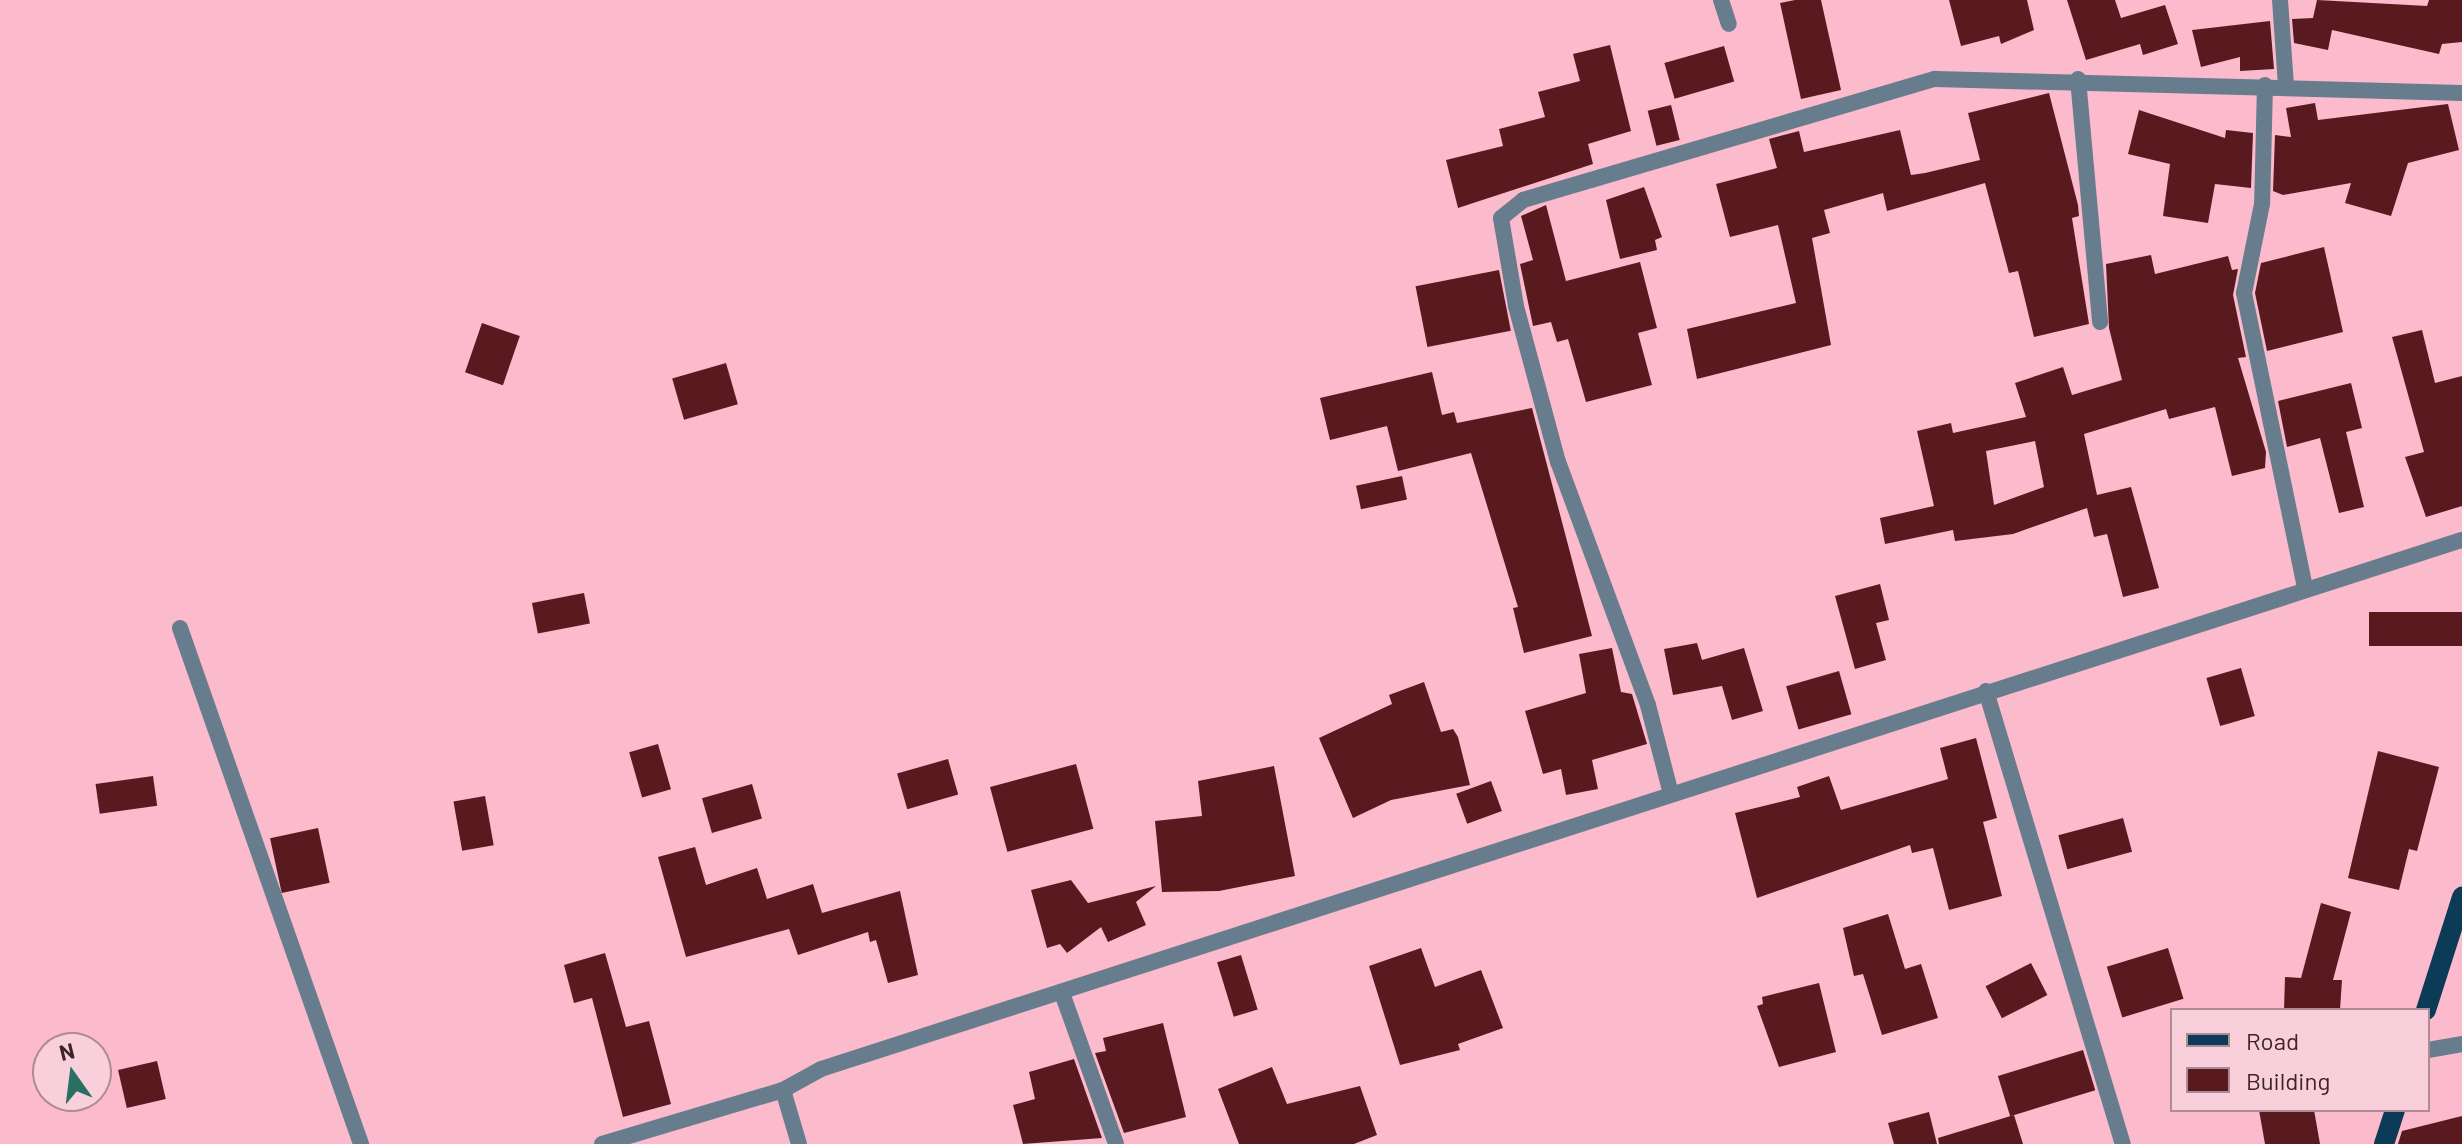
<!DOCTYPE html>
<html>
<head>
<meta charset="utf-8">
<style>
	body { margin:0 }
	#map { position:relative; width:2462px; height:1144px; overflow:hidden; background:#fcbacd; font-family:Barlow,sans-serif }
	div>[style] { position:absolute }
	.building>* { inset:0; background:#581a1f; transform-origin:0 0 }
	.street>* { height:16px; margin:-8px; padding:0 8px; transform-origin:8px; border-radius:8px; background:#677d8e }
	.primary>* { height:20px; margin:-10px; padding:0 10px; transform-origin:10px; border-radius:10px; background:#0b3b56 }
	span { translate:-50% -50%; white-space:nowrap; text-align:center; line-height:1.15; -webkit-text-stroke:8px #f8cfdb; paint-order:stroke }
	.legend { position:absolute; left:2170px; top:1008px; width:260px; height:104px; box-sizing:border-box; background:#f8cfdb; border:2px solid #ad8a94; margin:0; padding:10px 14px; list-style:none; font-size:24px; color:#3c232a }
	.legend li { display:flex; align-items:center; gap:16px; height:40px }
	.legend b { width:40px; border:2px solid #ad8a94 }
	.north { position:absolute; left:32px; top:1032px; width:80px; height:80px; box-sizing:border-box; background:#f8cfdb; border:2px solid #ad8a94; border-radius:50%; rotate:346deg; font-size:22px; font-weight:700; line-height:32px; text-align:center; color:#3c232a }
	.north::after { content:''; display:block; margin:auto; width:28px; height:36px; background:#2a6f63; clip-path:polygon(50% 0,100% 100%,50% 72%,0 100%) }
</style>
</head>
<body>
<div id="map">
	<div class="building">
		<i style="clip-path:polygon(1795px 0,1821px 0,1841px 90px,1801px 99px,1780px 3px)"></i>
		<i style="clip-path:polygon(1949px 0,2027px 0,2034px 30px,2001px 44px,1999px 36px,1961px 46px)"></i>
		<i style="clip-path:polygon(2067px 0,2115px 0,2121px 18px,2165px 5px,2178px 44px,2143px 55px,2140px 44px,2086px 60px)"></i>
		<i style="clip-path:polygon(2317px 0,2427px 6px,2429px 0,2462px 0,2462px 42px,2442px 44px,2439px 54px,2332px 30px,2328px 50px,2294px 43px,2292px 19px,2313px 18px)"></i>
		<i style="clip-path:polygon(2270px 21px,2274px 69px,2240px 71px,2240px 57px,2201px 67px,2192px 30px)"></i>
		<i style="clip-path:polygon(1610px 45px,1631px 131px,1588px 144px,1593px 164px,1458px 208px,1446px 160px,1503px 146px,1499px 129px,1545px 117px,1538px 92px,1580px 81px,1573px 54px)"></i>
		<i style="left:1724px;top:46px;width:37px;height:62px;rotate:74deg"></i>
		<i style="clip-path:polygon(2049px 93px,2078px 205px,2079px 216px,2072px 218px,2089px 324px,2034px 337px,2018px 271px,2009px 273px,1985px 183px,1887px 211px,1883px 193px,1824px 210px,1830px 233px,1812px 238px,1831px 345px,1697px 379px,1687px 329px,1796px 303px,1778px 225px,1730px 237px,1716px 184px,1777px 168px,1769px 139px,1799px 131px,1804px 152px,1900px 130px,1911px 175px,1925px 173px,1980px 160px,1968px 113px)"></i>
		<i style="clip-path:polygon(2315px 103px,2318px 120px,2448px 104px,2459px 150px,2408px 163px,2391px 216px,2345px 203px,2351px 183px,2283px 195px,2273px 191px,2275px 135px,2291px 137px,2286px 108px)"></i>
		<i style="left:1671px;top:105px;width:36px;height:24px;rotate:76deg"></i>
		<i style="clip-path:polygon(2139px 110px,2225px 138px,2226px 130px,2253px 133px,2251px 188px,2215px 184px,2208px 223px,2163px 216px,2170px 164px,2128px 154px)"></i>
		<i style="clip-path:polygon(1644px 187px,1662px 237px,1655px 240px,1657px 250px,1620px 259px,1606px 200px)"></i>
		<i style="clip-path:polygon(1546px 205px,1566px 281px,1640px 262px,1657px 328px,1638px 333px,1652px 385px,1586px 402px,1568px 339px,1557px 342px,1551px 322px,1533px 326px,1520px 264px,1533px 260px,1521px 216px)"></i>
		<i style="clip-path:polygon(2324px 247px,2343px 332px,2267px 351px,2255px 293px,2261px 263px)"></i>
		<i style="clip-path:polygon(evenodd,2151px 255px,2155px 274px,2228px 256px,2232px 270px,2238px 269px,2233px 295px,2246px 357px,2238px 358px,2266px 452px,2265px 468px,2232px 476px,2215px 407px,2169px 419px,2166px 409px,2084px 434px,2097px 495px,2131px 487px,2159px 588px,2123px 597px,2107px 534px,2094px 537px,2087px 508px,2013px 534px,1955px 541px,1953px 530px,1885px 544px,1880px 518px,1934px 506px,1917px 431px,1951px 423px,1953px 433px,2026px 417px,2015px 383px,2063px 367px,2072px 395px,2122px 380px,2109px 328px,2106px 264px,2151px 255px,2035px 441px,2044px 487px,1994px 505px,1986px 451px,2035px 441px)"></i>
		<i style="left:1499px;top:270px;width:62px;height:85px;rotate:79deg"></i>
		<i style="left:482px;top:323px;width:40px;height:52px;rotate:19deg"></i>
		<i style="clip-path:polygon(2422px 330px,2435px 383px,2462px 376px,2462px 506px,2426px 517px,2405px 457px,2424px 452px,2392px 337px)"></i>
		<i style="left:726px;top:363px;width:43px;height:56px;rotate:74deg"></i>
		<i style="clip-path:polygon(1432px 372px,1442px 415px,1454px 412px,1457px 423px,1532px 408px,1592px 636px,1524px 653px,1513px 608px,1518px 607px,1471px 453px,1398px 471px,1387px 426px,1330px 440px,1320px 398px)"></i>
		<i style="clip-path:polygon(2351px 383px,2362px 428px,2346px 432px,2364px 507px,2339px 513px,2320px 438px,2287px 447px,2278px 401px)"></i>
		<i style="left:1402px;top:476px;width:24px;height:47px;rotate:78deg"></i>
		<i style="clip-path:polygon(1880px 584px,1889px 620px,1876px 623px,1886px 660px,1855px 669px,1835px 596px)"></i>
		<i style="left:584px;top:593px;width:31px;height:53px;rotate:79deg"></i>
		<i style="left:2462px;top:612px;width:34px;height:93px;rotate:90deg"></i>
		<i style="clip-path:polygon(1697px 643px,1702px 660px,1744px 648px,1763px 711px,1732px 720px,1722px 686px,1673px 695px,1664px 649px)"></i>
		<i style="clip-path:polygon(1612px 648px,1621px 692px,1632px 694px,1647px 744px,1592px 760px,1598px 789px,1566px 795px,1561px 769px,1543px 774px,1525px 711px,1586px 693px,1579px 654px)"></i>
		<i style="left:2241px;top:668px;width:50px;height:36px;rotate:74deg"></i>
		<i style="left:1839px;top:671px;width:45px;height:55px;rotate:74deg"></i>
		<i style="clip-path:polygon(1424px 682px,1441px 732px,1453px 729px,1458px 737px,1470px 785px,1391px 800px,1353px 818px,1319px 738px,1392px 704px,1389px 695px)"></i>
		<i style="clip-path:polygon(1976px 738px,1997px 818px,1983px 822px,2002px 896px,1949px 910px,1933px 848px,1912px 853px,1910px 845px,1757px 898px,1735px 813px,1800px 797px,1797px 787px,1829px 776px,1841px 810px,1948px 779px,1940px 748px)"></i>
		<i style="left:658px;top:744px;width:47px;height:30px;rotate:74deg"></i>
		<i style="clip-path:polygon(2378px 751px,2439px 767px,2417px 851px,2409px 849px,2399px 890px,2348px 878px)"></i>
		<i style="left:948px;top:759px;width:37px;height:53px;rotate:74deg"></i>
		<i style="left:1076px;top:764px;width:67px;height:89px;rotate:75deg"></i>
		<i style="clip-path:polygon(1274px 766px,1295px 876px,1219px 891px,1162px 892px,1155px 821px,1202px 816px,1198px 781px)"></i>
		<i style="left:153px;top:776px;width:30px;height:58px;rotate:82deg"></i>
		<i style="left:1491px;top:781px;width:32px;height:37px;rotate:70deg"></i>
		<i style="left:752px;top:784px;width:36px;height:52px;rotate:74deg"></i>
		<i style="left:485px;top:796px;width:50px;height:32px;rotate:80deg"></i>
		<i style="left:2123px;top:818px;width:35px;height:67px;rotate:75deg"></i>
		<i style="left:318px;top:828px;width:56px;height:49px;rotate:78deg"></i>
		<i style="clip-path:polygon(695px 847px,706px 885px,757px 868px,767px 899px,813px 884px,822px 913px,900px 891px,918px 975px,888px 983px,876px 940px,870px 942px,868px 932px,798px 955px,789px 929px,686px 957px,658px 857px)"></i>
		<i style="clip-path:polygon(1071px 880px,1088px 903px,1156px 886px,1136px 902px,1146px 925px,1108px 942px,1101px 927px,1067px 953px,1060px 944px,1047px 948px,1031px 890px)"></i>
		<i style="clip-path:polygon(2321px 903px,2351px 912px,2333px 980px,2342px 980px,2340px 1010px,2284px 1010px,2285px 977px,2301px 978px)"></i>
		<i style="clip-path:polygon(1888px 914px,1905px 969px,1921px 964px,1938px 1018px,1882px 1035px,1863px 974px,1854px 976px,1843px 928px)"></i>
		<i style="clip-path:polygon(1421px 948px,1435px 987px,1481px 970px,1503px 1028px,1458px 1044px,1460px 1050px,1400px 1065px,1369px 966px)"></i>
		<i style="left:2168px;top:948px;width:53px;height:64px;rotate:73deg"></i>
		<i style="clip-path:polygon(605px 953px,626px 1027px,649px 1021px,671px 1104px,623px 1117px,592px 998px,574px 1003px,564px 965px)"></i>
		<i style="left:1241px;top:955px;width:57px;height:25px;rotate:73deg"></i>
		<i style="left:2031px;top:963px;width:36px;height:51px;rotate:63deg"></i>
		<i style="clip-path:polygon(1819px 983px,1836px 1052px,1779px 1067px,1757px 1006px,1763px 1004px,1762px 997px)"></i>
		<i style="clip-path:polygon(1163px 1023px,1186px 1117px,1124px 1133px,1095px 1053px,1106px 1051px,1103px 1038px)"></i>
		<i style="left:2083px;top:1050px;width:42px;height:89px;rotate:73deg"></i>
		<i style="clip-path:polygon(1074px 1059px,1102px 1138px,1023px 1144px,1013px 1105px,1035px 1099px,1029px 1072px)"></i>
		<i style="left:157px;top:1061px;width:39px;height:40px;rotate:77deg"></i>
		<i style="clip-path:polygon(1272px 1067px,1287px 1104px,1360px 1086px,1377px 1135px,1354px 1144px,1239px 1144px,1218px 1089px)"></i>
		<i style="clip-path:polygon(2259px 1110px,2314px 1110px,2320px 1144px,2265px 1144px)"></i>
		<i style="clip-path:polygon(1929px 1112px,1937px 1144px,1894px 1144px,1888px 1123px)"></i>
		<i style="clip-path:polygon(2014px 1115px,2023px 1144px,1939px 1144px,1938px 1138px)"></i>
		<i style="clip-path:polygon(2462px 1116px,2462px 1144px,2398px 1144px,2402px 1131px)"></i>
	</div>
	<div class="street">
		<i style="left:1721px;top:0;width:25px;rotate:72deg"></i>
		<i style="left:2280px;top:0;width:86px;rotate:86deg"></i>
		<i style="left:2078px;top:79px;width:244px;rotate:84.8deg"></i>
		<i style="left:2265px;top:85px;width:119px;rotate:91.4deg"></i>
		<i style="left:2262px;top:204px;width:91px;rotate:101.4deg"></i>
		<i style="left:2244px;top:293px;width:301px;rotate:78.3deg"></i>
		<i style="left:180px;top:628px;width:547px;rotate:70.67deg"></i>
		<i style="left:1986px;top:691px;width:473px;rotate:73.2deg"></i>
		<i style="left:1671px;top:794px;width:92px;rotate:-104.5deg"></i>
		<i style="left:1648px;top:705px;width:259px;rotate:-110.3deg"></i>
		<i style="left:1558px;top:462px;width:162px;rotate:-105.1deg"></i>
		<i style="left:1516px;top:306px;width:89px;rotate:-99.7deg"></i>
		<i style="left:1501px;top:218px;width:28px;rotate:-39deg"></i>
		<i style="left:1523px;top:200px;width:429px;rotate:-16.4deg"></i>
		<i style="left:1935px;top:79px;width:527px;rotate:1.52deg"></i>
		<i style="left:1062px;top:993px;width:160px;rotate:70.3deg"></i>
		<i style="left:2428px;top:1050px;width:35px;rotate:-10deg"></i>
		<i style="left:783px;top:1090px;width:56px;rotate:73.5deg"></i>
		<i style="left:602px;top:1144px;width:189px;rotate:-16.6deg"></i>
		<i style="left:783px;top:1090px;width:43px;rotate:-28.9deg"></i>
		<i style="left:821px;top:1069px;width:1724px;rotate:-17.87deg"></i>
	</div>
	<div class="primary">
		<i style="left:2426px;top:1010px;width:119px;rotate:-72.3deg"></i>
		<i style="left:2384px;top:1144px;width:36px;rotate:-72deg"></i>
	</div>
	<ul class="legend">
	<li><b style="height:10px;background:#0b3b56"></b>Road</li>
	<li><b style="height:22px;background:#581a1f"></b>Building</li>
	</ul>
	<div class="north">N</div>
</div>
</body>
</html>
